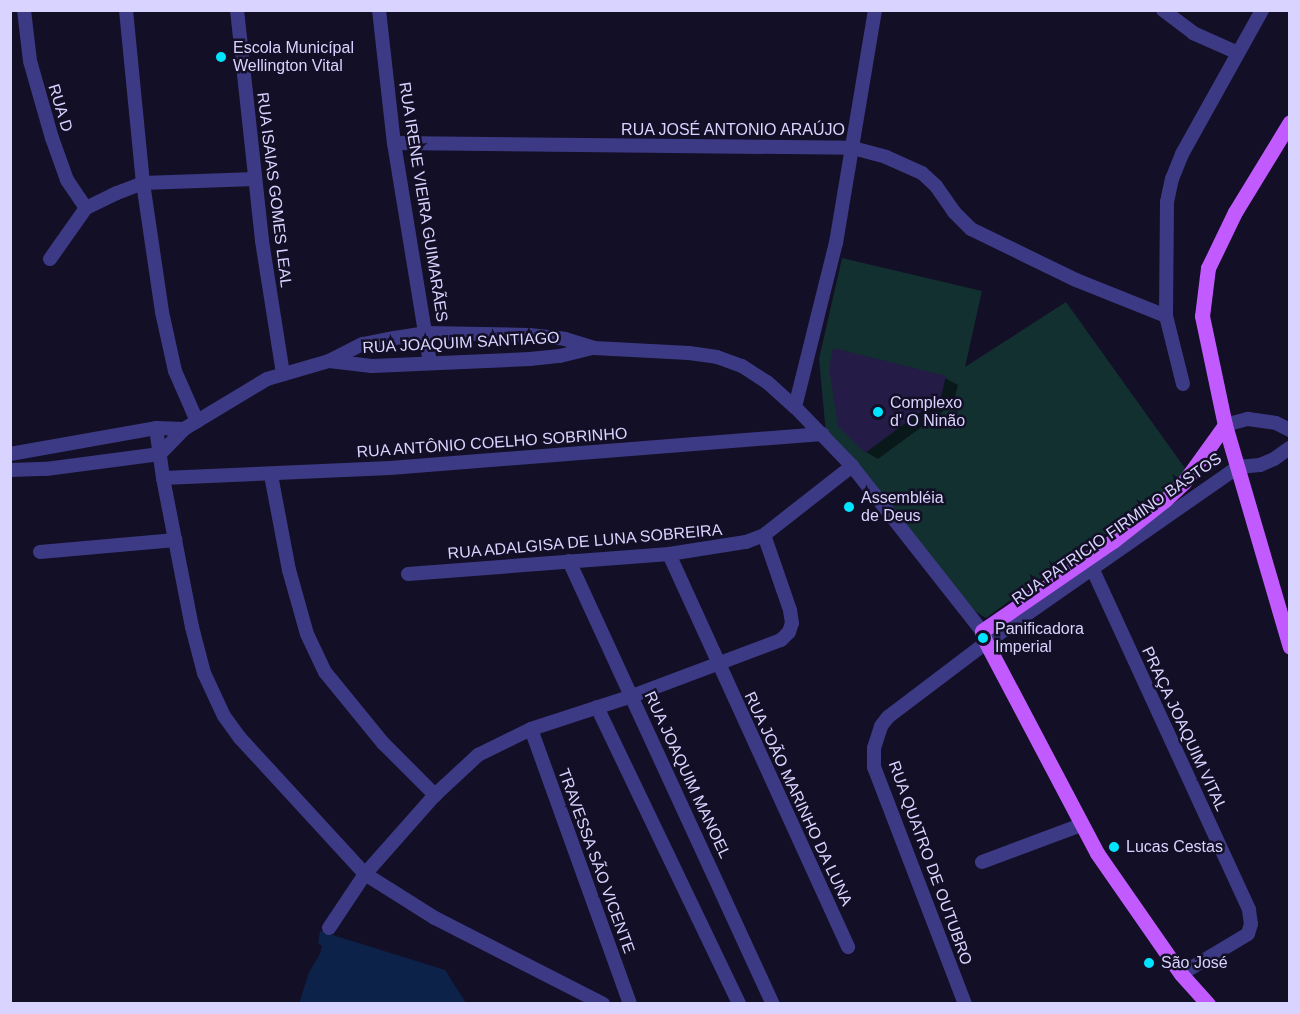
<!DOCTYPE html>
<html>
<head>
<meta charset="utf-8">
<style>
	body { margin:0 }
	#map { position:relative; width:1300px; height:1014px; overflow:hidden; background:#130f26; font-family:Arial,sans-serif }
	div>[style] { position:absolute }
	.green>* { inset:0; background:#12302f }
	.water>* { inset:0; background:#0c2248 }
	.shadow>* { inset:0; background:#0007 }
	.building>* { inset:0; background:#241b47 }
	.minor>* { height:14px; margin:-7px; padding:0 7px; transform-origin:7px; border-radius:7px; background:#3d3a85 }
	.primary>* { height:15px; margin:-7.5px; padding:0 7.5px; transform-origin:7.5px; border-radius:7.5px; background:#c25bff }
	.dots>* { width:16px; height:16px; translate:-50% -50%; box-sizing:border-box; border:3px solid #130f26; border-radius:50% }
	span { translate:-50% -50%; white-space:nowrap; text-align:center; line-height:1.15; -webkit-text-stroke:5px #130f26; paint-order:stroke }
	.poi-label { font-size:16px; color:#d9d4ff }
	.left { translate:0 -50%; text-align:left }
	.street-label { font-size:16px; color:#d9d4ff }
	.frame { position:absolute; inset:0; border:12px solid #d9d4ff; pointer-events:none }
</style>
</head>
<body>
<div id="map">
	<div class="green">
		<i style="clip-path:polygon(842px 258px,982px 291px,965px 367px,1066px 302px,1187px 471px,1166px 495px,1074px 554px,986px 618px,962px 603px,826px 434px,819px 359px)"></i>
	</div>
	<div class="water">
		<i style="clip-path:polygon(320px 931px,445px 970px,466px 1003px,299px 1004px,309px 972px,320px 954px,322px 946px,318px 943px)"></i>
	</div>
	<div class="shadow">
		<i style="clip-path:polygon(945px 378px,958px 385px,953px 404px,878px 459px,866px 452px)"></i>
	</div>
	<div class="building">
		<i style="clip-path:polygon(833px 348px,946px 376px,941px 397px,865px 453px,838px 426px,829px 368px)"></i>
	</div>
	<div class="minor">
		<i style="left:24px;top:10px;width:51px;rotate:83.3deg"></i>
		<i style="left:30px;top:61px;width:80px;rotate:74.1deg"></i>
		<i style="left:52px;top:138px;width:45px;rotate:70.3deg"></i>
		<i style="left:67px;top:180px;width:34px;rotate:56deg"></i>
		<i style="left:126px;top:10px;width:174px;rotate:84.4deg"></i>
		<i style="left:143px;top:183px;width:130px;rotate:81.6deg"></i>
		<i style="left:162px;top:312px;width:60px;rotate:77.6deg"></i>
		<i style="left:175px;top:371px;width:55px;rotate:66.3deg"></i>
		<i style="left:237px;top:10px;width:232px;rotate:83.8deg"></i>
		<i style="left:262px;top:241px;width:135px;rotate:81deg"></i>
		<i style="left:379px;top:10px;width:134px;rotate:83.6deg"></i>
		<i style="left:394px;top:143px;width:222px;rotate:80.7deg"></i>
		<i style="left:1163px;top:10px;width:38px;rotate:37deg"></i>
		<i style="left:1193px;top:33px;width:49px;rotate:24deg"></i>
		<i style="left:394px;top:143px;width:459px;rotate:0.6deg"></i>
		<i style="left:853px;top:148px;width:34px;rotate:15deg"></i>
		<i style="left:886px;top:157px;width:39px;rotate:24deg"></i>
		<i style="left:922px;top:173px;width:19px;rotate:43deg"></i>
		<i style="left:936px;top:186px;width:32px;rotate:55deg"></i>
		<i style="left:954px;top:212px;width:24px;rotate:45deg"></i>
		<i style="left:971px;top:229px;width:117px;rotate:25.9deg"></i>
		<i style="left:1076px;top:280px;width:97px;rotate:21.8deg"></i>
		<i style="left:50px;top:259px;width:62px;rotate:-54.8deg"></i>
		<i style="left:86px;top:208px;width:34px;rotate:-26deg"></i>
		<i style="left:117px;top:193px;width:28px;rotate:-21deg"></i>
		<i style="left:143px;top:183px;width:112px;rotate:-2deg"></i>
		<i style="left:329px;top:361px;width:43px;rotate:6.6deg"></i>
		<i style="left:372px;top:366px;width:158px;rotate:-2.5deg"></i>
		<i style="left:530px;top:359px;width:30px;rotate:-6deg"></i>
		<i style="left:560px;top:356px;width:33px;rotate:-14deg"></i>
		<i style="left:1183px;top:384px;width:70px;rotate:-104deg"></i>
		<i style="left:1166px;top:316px;width:114px;rotate:-89.5deg"></i>
		<i style="left:1167px;top:202px;width:24px;rotate:-78deg"></i>
		<i style="left:1172px;top:179px;width:27px;rotate:-68deg"></i>
		<i style="left:1182px;top:154px;width:165px;rotate:-60.9deg"></i>
		<i style="left:795px;top:407px;width:169px;rotate:-76deg"></i>
		<i style="left:836px;top:243px;width:236px;rotate:-80.5deg"></i>
		<i style="left:1225px;top:425px;width:24px;rotate:-15deg"></i>
		<i style="left:1248px;top:419px;width:28px;rotate:8deg"></i>
		<i style="left:1276px;top:423px;width:16px;rotate:27deg"></i>
		<i style="left:156px;top:428px;width:50px;rotate:82deg"></i>
		<i style="left:163px;top:478px;width:152px;rotate:79deg"></i>
		<i style="left:192px;top:627px;width:48px;rotate:75.4deg"></i>
		<i style="left:204px;top:673px;width:47px;rotate:65.1deg"></i>
		<i style="left:224px;top:716px;width:27px;rotate:54deg"></i>
		<i style="left:240px;top:738px;width:185px;rotate:47.4deg"></i>
		<i style="left:365px;top:874px;width:83px;rotate:32.2deg"></i>
		<i style="left:435px;top:918px;width:189px;rotate:27.1deg"></i>
		<i style="left:10px;top:454px;width:148px;rotate:-10.1deg"></i>
		<i style="left:156px;top:428px;width:28px;rotate:2deg"></i>
		<i style="left:10px;top:470px;width:36px;rotate:-2deg"></i>
		<i style="left:46px;top:469px;width:115px;rotate:-7.5deg"></i>
		<i style="left:160px;top:454px;width:35px;rotate:-46deg"></i>
		<i style="left:184px;top:429px;width:97px;rotate:-31.1deg"></i>
		<i style="left:267px;top:379px;width:65px;rotate:-16.2deg"></i>
		<i style="left:329px;top:361px;width:38px;rotate:-27deg"></i>
		<i style="left:363px;top:344px;width:33px;rotate:-11deg"></i>
		<i style="left:395px;top:338px;width:32px;rotate:-9deg"></i>
		<i style="left:427px;top:333px;width:102px;rotate:1.1deg"></i>
		<i style="left:529px;top:335px;width:36px;rotate:6deg"></i>
		<i style="left:565px;top:339px;width:30px;rotate:17deg"></i>
		<i style="left:594px;top:348px;width:95px;rotate:3deg"></i>
		<i style="left:689px;top:353px;width:28px;rotate:8deg"></i>
		<i style="left:717px;top:357px;width:27px;rotate:20deg"></i>
		<i style="left:742px;top:366px;width:30px;rotate:33deg"></i>
		<i style="left:767px;top:382px;width:38px;rotate:42deg"></i>
		<i style="left:795px;top:407px;width:82px;rotate:46deg"></i>
		<i style="left:852px;top:466px;width:210px;rotate:51.8deg"></i>
		<i style="left:271px;top:475px;width:97px;rotate:79.3deg"></i>
		<i style="left:289px;top:570px;width:66px;rotate:74.3deg"></i>
		<i style="left:307px;top:634px;width:42px;rotate:64.7deg"></i>
		<i style="left:325px;top:672px;width:92px;rotate:50.8deg"></i>
		<i style="left:383px;top:743px;width:74px;rotate:45deg"></i>
		<i style="left:163px;top:478px;width:227px;rotate:-2.5deg"></i>
		<i style="left:390px;top:468px;width:434px;rotate:-4.5deg"></i>
		<i style="left:40px;top:552px;width:136px;rotate:-5.1deg"></i>
		<i style="left:669px;top:554px;width:432px;rotate:65.5deg"></i>
		<i style="left:569px;top:561px;width:488px;rotate:65.3deg"></i>
		<i style="left:1092px;top:568px;width:376px;rotate:65.3deg"></i>
		<i style="left:1249px;top:910px;width:14px;rotate:82deg"></i>
		<i style="left:1251px;top:924px;width:10px;rotate:107deg"></i>
		<i style="left:1248px;top:934px;width:78px;rotate:149.2deg"></i>
		<i style="left:408px;top:574px;width:262px;rotate:-4.4deg"></i>
		<i style="left:669px;top:554px;width:78px;rotate:-8.9deg"></i>
		<i style="left:746px;top:542px;width:19px;rotate:-21deg"></i>
		<i style="left:764px;top:535px;width:112px;rotate:-38.1deg"></i>
		<i style="left:597px;top:707px;width:329px;rotate:64.4deg"></i>
		<i style="left:531px;top:729px;width:292px;rotate:70.2deg"></i>
		<i style="left:982px;top:862px;width:106px;rotate:-20.5deg"></i>
		<i style="left:329px;top:928px;width:65px;rotate:-56.3deg"></i>
		<i style="left:365px;top:874px;width:106px;rotate:-48.5deg"></i>
		<i style="left:435px;top:795px;width:59px;rotate:-42.9deg"></i>
		<i style="left:478px;top:755px;width:59px;rotate:-26.1deg"></i>
		<i style="left:531px;top:729px;width:106px;rotate:-18.1deg"></i>
		<i style="left:632px;top:696px;width:159px;rotate:-20.6deg"></i>
		<i style="left:781px;top:640px;width:11px;rotate:-45deg"></i>
		<i style="left:789px;top:632px;width:9px;rotate:-72deg"></i>
		<i style="left:792px;top:623px;width:13px;rotate:-99deg"></i>
		<i style="left:790px;top:610px;width:79px;rotate:-109.1deg"></i>
		<i style="left:965px;top:1004px;width:254px;rotate:-111deg"></i>
		<i style="left:874px;top:767px;width:19px;rotate:-90deg"></i>
		<i style="left:874px;top:748px;width:23px;rotate:-72deg"></i>
		<i style="left:881px;top:726px;width:11px;rotate:-52deg"></i>
		<i style="left:888px;top:717px;width:124px;rotate:-37.1deg"></i>
		<i style="left:987px;top:642px;width:306px;rotate:-34.9deg"></i>
		<i style="left:1238px;top:467px;width:22px;rotate:-5deg"></i>
		<i style="left:1260px;top:465px;width:15px;rotate:-23deg"></i>
		<i style="left:1274px;top:459px;width:19px;rotate:-35deg"></i>
	</div>
	<div class="primary">
		<i style="left:1290px;top:122px;width:105px;rotate:121.4deg"></i>
		<i style="left:1235px;top:212px;width:62px;rotate:115.7deg"></i>
		<i style="left:1208px;top:268px;width:48px;rotate:97.1deg"></i>
		<i style="left:1202px;top:316px;width:111px;rotate:78.1deg"></i>
		<i style="left:1225px;top:425px;width:231px;rotate:73.7deg"></i>
		<i style="left:1208px;top:1004px;width:40px;rotate:-132deg"></i>
		<i style="left:1181px;top:974px;width:147px;rotate:-124.8deg"></i>
		<i style="left:1097px;top:853px;width:240px;rotate:-117.8deg"></i>
		<i style="left:985px;top:641px;width:10px;rotate:-107deg"></i>
		<i style="left:982px;top:631px;width:159px;rotate:-34.5deg"></i>
		<i style="left:1113px;top:541px;width:66px;rotate:-38.3deg"></i>
		<i style="left:1165px;top:500px;width:26px;rotate:-43deg"></i>
		<i style="left:1184px;top:482px;width:70px;rotate:-54.3deg"></i>
	</div>
	<div class="dots">
		<i style="left:221px;top:57px;background:#00e5ff"></i>
		<i style="left:878px;top:412px;background:#00e5ff"></i>
		<i style="left:849px;top:507px;background:#00e5ff"></i>
		<i style="left:983px;top:638px;background:#00e5ff"></i>
		<i style="left:1114px;top:847px;background:#00e5ff"></i>
		<i style="left:1149px;top:963px;background:#00e5ff"></i>
	</div>
	<div class="poi-label">
		<span class="left" style="left:233px;top:57px">Escola Municípal<br>Wellington Vital</span>
		<span class="left" style="left:890px;top:412px">Complexo<br>d' O Ninão</span>
		<span class="left" style="left:861px;top:507px">Assembléia<br>de Deus</span>
		<span class="left" style="left:995px;top:638px">Panificadora<br>Imperial</span>
		<span class="left" style="left:1126px;top:847px">Lucas Cestas</span>
		<span class="left" style="left:1161px;top:963px">São José</span>
	</div>
	<div class="street-label">
		<span style="left:60px;top:108px;rotate:73deg">RUA D</span>
		<span style="left:733px;top:130px">RUA JOSÉ ANTONIO ARAÚJO</span>
		<span style="left:274px;top:190px;rotate:83deg">RUA ISAIAS GOMES LEAL</span>
		<span style="left:423px;top:202px;rotate:81deg">RUA IRENE VIEIRA GUIMARÃES</span>
		<span style="left:461px;top:343px;rotate:-3deg">RUA JOAQUIM SANTIAGO</span>
		<span style="left:492px;top:443px;rotate:-4deg">RUA ANTÔNIO COELHO SOBRINHO</span>
		<span style="left:1117px;top:529px;rotate:-35deg">RUA PATRICIO FIRMINO BASTOS</span>
		<span style="left:585px;top:542px;rotate:-5deg">RUA ADALGISA DE LUNA SOBREIRA</span>
		<span style="left:1184px;top:729px;rotate:65deg">PRAÇA JOAQUIM VITAL</span>
		<span style="left:687px;top:775px;rotate:65deg">RUA JOAQUIM MANOEL</span>
		<span style="left:798px;top:799px;rotate:65deg">RUA JOÃO MARINHO DA LUNA</span>
		<span style="left:596px;top:861px;rotate:70deg">TRAVESSA SÃO VICENTE</span>
		<span style="left:930px;top:863px;rotate:70deg">RUA QUATRO DE OUTUBRO</span>
	</div>
	<div class="frame"></div>
</div>
</body>
</html>
